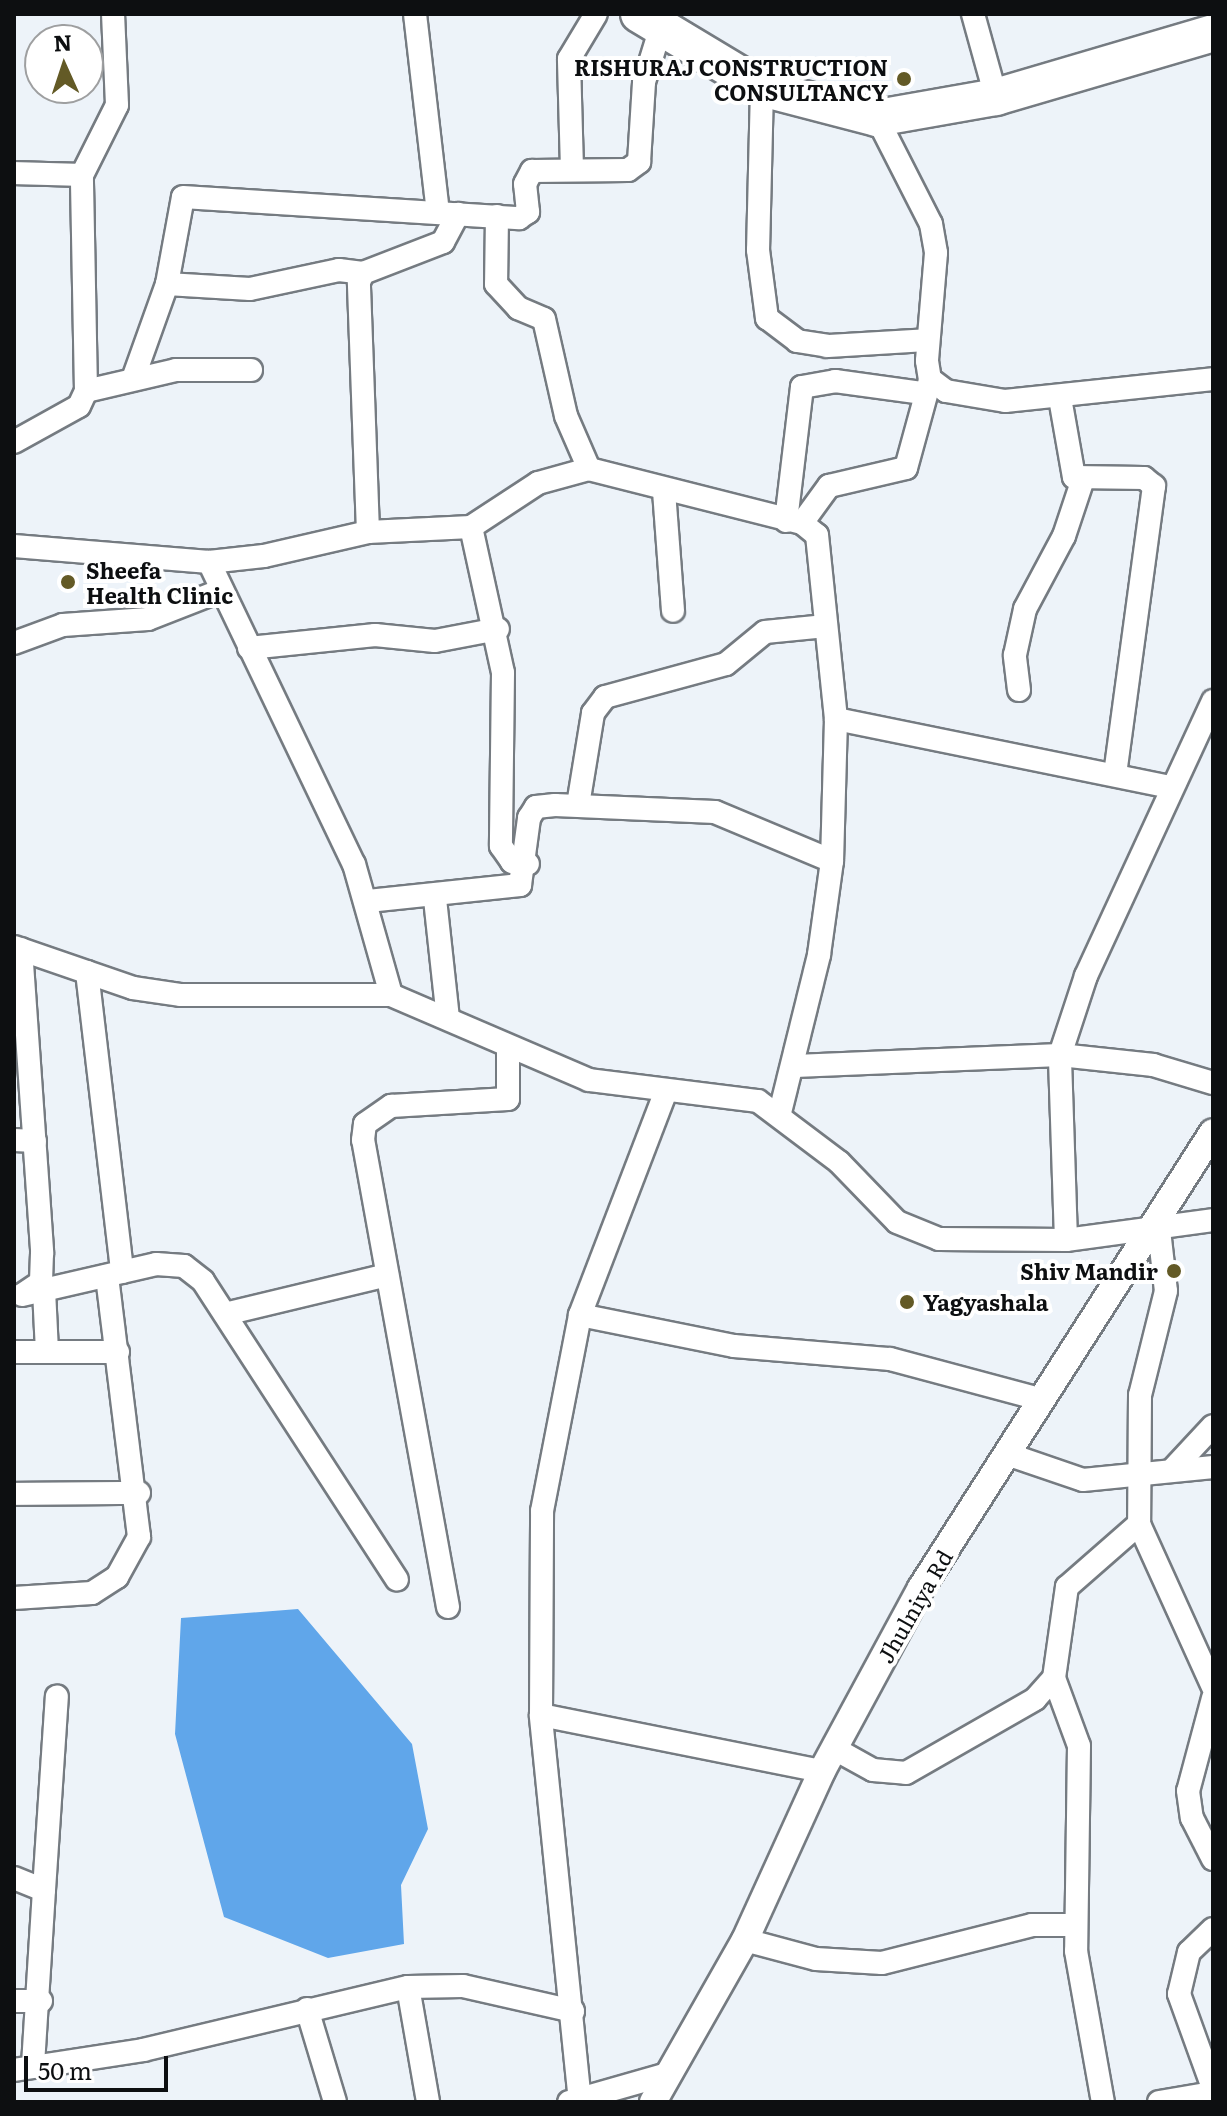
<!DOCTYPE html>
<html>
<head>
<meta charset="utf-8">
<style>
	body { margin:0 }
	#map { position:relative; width:1227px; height:2116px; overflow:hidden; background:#edf3f9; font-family:Literata,serif }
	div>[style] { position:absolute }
	.water>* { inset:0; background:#60a6ea }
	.roads { filter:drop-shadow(2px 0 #757b81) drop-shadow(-2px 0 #757b81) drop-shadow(0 2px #757b81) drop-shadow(0 -2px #757b81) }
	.minor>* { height:22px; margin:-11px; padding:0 11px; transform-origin:11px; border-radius:11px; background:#fff }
	.tertiary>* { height:26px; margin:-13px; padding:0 13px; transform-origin:13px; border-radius:13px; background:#fff }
	.trunk>* { height:36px; margin:-18px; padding:0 18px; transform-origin:18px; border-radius:18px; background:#fff }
	.dots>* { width:22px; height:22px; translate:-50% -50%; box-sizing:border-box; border:4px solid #fff; border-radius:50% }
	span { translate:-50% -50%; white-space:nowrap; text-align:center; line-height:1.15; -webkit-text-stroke:8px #fff; paint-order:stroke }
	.poi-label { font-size:22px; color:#0d0f11; font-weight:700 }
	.right { translate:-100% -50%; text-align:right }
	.left { translate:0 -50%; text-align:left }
	.street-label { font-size:22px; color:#0d0f11 }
	.frame { position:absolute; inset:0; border:16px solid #0d0f11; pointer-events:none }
	.north { position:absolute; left:24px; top:24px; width:80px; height:80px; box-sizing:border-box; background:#fff; border:2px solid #9e9fa0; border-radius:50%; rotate:357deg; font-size:22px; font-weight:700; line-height:32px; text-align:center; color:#0d0f11 }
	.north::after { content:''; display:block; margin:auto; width:28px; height:36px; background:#635a26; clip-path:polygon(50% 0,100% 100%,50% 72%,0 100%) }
	.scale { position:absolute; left:24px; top:2056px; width:144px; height:36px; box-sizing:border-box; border:4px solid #0d0f11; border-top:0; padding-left:10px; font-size:24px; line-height:28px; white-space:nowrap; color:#0d0f11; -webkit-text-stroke:6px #fff; paint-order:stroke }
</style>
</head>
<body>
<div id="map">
	<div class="water">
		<i style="clip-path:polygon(298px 1609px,412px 1744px,428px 1829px,401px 1885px,404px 1944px,328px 1958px,224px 1917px,175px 1734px,181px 1618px)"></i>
	</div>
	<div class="roads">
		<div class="minor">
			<i style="left:415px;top:14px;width:200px;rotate:83.4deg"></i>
			<i style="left:973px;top:14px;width:86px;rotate:74.5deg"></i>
			<i style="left:762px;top:88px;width:162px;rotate:91.4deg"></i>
			<i style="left:758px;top:250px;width:69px;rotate:82.5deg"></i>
			<i style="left:767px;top:318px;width:38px;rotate:37deg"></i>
			<i style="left:797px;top:341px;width:30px;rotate:9deg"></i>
			<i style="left:827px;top:346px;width:101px;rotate:-3.4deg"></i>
			<i style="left:877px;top:118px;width:119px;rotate:63deg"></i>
			<i style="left:931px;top:224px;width:29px;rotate:80deg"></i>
			<i style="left:936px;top:253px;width:108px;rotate:94.8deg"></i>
			<i style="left:927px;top:361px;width:18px;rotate:81deg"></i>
			<i style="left:930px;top:379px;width:20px;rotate:37deg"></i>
			<i style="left:946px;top:391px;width:60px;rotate:9.6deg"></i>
			<i style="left:1005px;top:401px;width:209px;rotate:-6deg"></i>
			<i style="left:572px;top:169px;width:110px;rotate:-91.6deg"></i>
			<i style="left:569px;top:59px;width:52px;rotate:-59deg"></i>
			<i style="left:14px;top:173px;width:68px;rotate:1.7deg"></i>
			<i style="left:497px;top:216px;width:68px;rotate:90.8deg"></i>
			<i style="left:496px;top:284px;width:33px;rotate:47deg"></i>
			<i style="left:518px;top:308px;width:28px;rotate:23deg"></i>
			<i style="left:544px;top:319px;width:99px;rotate:77.2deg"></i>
			<i style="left:566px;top:416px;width:58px;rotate:66.5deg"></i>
			<i style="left:167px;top:284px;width:83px;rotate:3.4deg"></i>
			<i style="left:250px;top:289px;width:91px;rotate:-12.1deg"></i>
			<i style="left:339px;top:270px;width:24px;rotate:7deg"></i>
			<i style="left:133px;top:379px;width:101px;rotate:-70.3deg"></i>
			<i style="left:167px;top:284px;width:88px;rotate:-79.6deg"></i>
			<i style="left:183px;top:197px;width:337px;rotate:3.6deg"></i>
			<i style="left:519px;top:218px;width:11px;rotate:-34deg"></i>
			<i style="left:528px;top:212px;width:28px;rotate:-96deg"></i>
			<i style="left:525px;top:184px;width:15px;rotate:-62deg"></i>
			<i style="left:532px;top:171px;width:96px;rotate:-0.6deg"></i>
			<i style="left:628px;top:170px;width:14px;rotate:-36deg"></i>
			<i style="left:639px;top:162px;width:80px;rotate:-86.4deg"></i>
			<i style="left:644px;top:82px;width:58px;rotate:-72.8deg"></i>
			<i style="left:86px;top:391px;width:92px;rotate:-13.1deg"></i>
			<i style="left:176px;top:370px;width:75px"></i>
			<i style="left:1060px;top:398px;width:80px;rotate:80deg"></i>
			<i style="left:1074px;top:477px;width:70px;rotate:0.8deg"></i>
			<i style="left:1144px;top:478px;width:13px;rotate:39deg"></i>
			<i style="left:1154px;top:486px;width:291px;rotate:97.7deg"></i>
			<i style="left:14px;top:442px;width:74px;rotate:-29deg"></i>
			<i style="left:79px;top:406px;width:17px;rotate:-65deg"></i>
			<i style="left:86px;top:391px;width:216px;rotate:-91.1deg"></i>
			<i style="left:82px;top:175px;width:78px;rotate:-63.4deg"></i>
			<i style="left:117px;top:105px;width:91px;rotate:-92.5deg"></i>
			<i style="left:664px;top:491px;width:120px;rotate:85.7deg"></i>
			<i style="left:786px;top:521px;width:135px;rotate:-83.2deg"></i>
			<i style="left:802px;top:387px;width:34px;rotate:-10deg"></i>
			<i style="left:835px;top:381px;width:89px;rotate:7.8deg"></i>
			<i style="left:802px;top:523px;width:46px;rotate:-53.9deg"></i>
			<i style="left:829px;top:486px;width:79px;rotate:-13.2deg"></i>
			<i style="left:906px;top:468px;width:91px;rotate:-74.7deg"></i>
			<i style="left:471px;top:527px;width:149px;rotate:77.6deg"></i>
			<i style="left:503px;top:673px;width:173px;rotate:90.7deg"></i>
			<i style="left:501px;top:846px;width:19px;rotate:55deg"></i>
			<i style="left:512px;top:862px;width:16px;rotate:7deg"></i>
			<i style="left:368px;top:532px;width:250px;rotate:-92.1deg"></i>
			<i style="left:359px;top:282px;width:10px;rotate:-66deg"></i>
			<i style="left:363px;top:273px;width:86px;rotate:-21.2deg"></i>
			<i style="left:443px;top:242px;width:32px;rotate:-62deg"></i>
			<i style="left:14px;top:546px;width:196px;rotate:4.7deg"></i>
			<i style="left:209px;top:562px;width:55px;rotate:-6.2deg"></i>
			<i style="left:264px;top:556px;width:107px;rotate:-13deg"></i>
			<i style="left:368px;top:532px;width:103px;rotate:-2.8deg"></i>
			<i style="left:471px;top:527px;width:80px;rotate:-33.3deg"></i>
			<i style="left:538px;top:483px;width:53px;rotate:-15.4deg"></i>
			<i style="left:589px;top:469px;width:220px;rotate:14.2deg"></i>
			<i style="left:802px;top:523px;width:19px;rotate:39deg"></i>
			<i style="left:817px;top:535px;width:185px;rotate:84.1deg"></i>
			<i style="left:836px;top:719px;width:142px;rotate:91.6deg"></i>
			<i style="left:832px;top:861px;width:95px;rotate:97.9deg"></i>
			<i style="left:819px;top:955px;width:163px;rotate:103.9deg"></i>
			<i style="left:209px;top:562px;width:335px;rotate:64.4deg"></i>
			<i style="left:354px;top:864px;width:136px;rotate:74.2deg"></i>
			<i style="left:14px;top:643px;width:52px;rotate:-20.2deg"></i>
			<i style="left:63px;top:625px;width:85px;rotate:-4deg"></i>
			<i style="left:148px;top:619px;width:79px;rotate:-21.4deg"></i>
			<i style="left:249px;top:648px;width:127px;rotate:-5.9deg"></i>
			<i style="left:375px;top:635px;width:60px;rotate:5.7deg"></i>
			<i style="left:435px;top:641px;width:64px;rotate:-10.8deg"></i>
			<i style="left:1019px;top:690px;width:35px;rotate:-97deg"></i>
			<i style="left:1015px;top:655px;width:47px;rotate:-77.7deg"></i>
			<i style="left:1025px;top:609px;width:83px;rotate:-61.9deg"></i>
			<i style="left:1064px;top:536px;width:57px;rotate:-71.6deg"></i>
			<i style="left:836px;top:719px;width:340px;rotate:11.5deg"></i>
			<i style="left:578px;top:805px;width:93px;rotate:-80.7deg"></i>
			<i style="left:593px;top:713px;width:20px;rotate:-53deg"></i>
			<i style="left:605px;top:697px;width:125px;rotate:-15.3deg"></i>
			<i style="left:726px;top:664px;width:50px;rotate:-39.4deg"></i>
			<i style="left:765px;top:632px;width:61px;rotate:-5.6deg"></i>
			<i style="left:435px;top:899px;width:120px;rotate:83.8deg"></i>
			<i style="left:368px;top:901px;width:153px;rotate:-6deg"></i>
			<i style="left:520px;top:885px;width:68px;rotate:-82.3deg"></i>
			<i style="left:529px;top:818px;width:13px;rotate:-58deg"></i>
			<i style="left:536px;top:807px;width:19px;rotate:-6deg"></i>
			<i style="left:555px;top:805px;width:160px;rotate:2.5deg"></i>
			<i style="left:715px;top:812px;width:127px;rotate:22.7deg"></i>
			<i style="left:14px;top:947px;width:126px;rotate:19deg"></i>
			<i style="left:133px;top:988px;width:49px;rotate:8.3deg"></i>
			<i style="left:181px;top:995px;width:210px"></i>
			<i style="left:391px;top:995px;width:215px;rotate:23.2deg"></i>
			<i style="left:589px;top:1080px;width:170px;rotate:7.1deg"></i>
			<i style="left:758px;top:1101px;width:101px;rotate:37deg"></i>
			<i style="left:839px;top:1162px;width:83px;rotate:46deg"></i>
			<i style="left:897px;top:1222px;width:45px;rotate:22deg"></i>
			<i style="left:939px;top:1239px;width:127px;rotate:0.5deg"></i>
			<i style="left:1066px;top:1240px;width:148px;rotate:-7.7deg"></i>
			<i style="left:21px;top:949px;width:305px;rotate:86deg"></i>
			<i style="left:42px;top:1253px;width:29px;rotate:92deg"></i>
			<i style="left:41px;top:1282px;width:22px;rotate:146deg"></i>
			<i style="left:87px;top:972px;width:302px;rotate:83.3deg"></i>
			<i style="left:795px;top:1066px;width:265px;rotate:-2.4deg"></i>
			<i style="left:1060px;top:1055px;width:94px;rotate:6.1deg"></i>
			<i style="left:1153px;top:1065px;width:63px;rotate:16.7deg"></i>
			<i style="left:14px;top:1140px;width:21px;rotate:3deg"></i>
			<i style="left:1159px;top:1230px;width:61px;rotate:83.5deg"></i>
			<i style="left:1166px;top:1291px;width:107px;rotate:104deg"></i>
			<i style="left:1140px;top:1395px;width:129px;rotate:90.4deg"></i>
			<i style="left:1139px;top:1524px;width:179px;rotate:65.6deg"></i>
			<i style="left:1066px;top:1240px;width:185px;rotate:-91.9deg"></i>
			<i style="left:1060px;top:1055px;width:83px;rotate:-71.8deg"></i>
			<i style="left:1086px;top:976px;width:303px;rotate:-65.2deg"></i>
			<i style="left:44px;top:1290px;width:61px;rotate:87.2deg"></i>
			<i style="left:22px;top:1295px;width:138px;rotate:-13deg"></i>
			<i style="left:156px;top:1264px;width:28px;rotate:4deg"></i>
			<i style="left:184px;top:1266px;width:24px;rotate:38deg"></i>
			<i style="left:203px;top:1281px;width:356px;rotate:57deg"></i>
			<i style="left:225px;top:1314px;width:167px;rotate:-13.5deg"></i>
			<i style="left:580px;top:1315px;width:157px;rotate:11.4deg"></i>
			<i style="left:734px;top:1346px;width:157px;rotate:4.8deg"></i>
			<i style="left:890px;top:1359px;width:151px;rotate:15deg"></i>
			<i style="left:14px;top:1352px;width:104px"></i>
			<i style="left:1007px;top:1454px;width:80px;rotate:18.9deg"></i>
			<i style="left:1083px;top:1480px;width:131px;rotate:-5.7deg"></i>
			<i style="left:1172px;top:1470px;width:60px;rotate:-47deg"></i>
			<i style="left:14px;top:1494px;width:125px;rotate:-0.5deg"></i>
			<i style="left:14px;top:1598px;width:78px;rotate:-3.7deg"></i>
			<i style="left:92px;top:1593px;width:30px;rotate:-33deg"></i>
			<i style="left:117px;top:1577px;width:46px;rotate:-61.2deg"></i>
			<i style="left:139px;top:1537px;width:263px;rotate:-97deg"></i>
			<i style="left:448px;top:1607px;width:475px;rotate:-100.3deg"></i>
			<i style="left:363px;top:1140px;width:16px;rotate:-83deg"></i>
			<i style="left:365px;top:1124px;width:32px;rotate:-35deg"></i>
			<i style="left:391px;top:1106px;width:117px;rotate:-3.4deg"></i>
			<i style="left:508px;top:1099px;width:50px;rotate:-90deg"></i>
			<i style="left:1054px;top:1678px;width:72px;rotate:69.8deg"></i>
			<i style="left:1079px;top:1746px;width:205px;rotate:90.8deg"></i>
			<i style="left:1076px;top:1951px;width:153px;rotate:79.9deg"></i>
			<i style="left:1213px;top:1698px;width:96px;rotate:105deg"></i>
			<i style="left:1188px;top:1791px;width:27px;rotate:82deg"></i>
			<i style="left:1192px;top:1818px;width:46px;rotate:62.9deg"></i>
			<i style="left:541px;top:1715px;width:287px;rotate:11.3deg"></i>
			<i style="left:835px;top:1749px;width:43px;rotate:28.9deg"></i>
			<i style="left:873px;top:1770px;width:33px;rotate:5deg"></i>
			<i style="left:906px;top:1773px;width:149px;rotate:-29.8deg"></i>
			<i style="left:1035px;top:1699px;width:28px;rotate:-48deg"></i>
			<i style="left:1054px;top:1678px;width:92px;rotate:-81.9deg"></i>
			<i style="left:1067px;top:1587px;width:96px;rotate:-41.2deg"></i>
			<i style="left:14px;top:1878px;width:32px;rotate:22deg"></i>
			<i style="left:44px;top:1890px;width:177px;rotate:93.6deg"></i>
			<i style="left:44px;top:1890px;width:194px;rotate:-86.2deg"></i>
			<i style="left:1213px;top:1929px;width:33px;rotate:136deg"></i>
			<i style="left:1189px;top:1952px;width:43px;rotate:103.4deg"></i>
			<i style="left:1179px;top:1994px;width:100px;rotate:70.1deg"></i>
			<i style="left:745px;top:1940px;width:73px;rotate:15deg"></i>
			<i style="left:816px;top:1959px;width:66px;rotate:3.5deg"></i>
			<i style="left:882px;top:1963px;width:155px;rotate:-14.2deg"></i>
			<i style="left:1032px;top:1925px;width:43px"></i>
			<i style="left:408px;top:1987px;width:117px;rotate:80.1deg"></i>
			<i style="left:14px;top:2001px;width:27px"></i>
			<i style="left:307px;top:2009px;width:97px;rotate:73.2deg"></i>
			<i style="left:14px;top:2070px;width:131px;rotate:-8.8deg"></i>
			<i style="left:143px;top:2050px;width:272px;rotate:-13.4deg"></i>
			<i style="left:408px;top:1987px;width:55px;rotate:-1deg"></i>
			<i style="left:463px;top:1986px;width:113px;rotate:12.8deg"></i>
			<i style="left:569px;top:2102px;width:102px;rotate:-15.9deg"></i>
			<i style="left:580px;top:2102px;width:389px;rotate:-95.8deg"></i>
			<i style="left:541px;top:1715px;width:204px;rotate:-89.7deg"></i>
			<i style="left:542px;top:1511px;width:200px;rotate:-79deg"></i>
			<i style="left:580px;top:1315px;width:238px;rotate:-69deg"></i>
			<i style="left:1159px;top:2102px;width:55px;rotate:-9.5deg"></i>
		</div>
		<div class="tertiary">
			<i style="left:653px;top:2102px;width:186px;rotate:-60.4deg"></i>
			<i style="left:745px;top:1940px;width:186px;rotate:-65.5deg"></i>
			<i style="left:822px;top:1771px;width:208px;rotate:-61.6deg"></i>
			<i style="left:921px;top:1588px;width:541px;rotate:-57.37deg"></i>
		</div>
		<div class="trunk">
			<i style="left:639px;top:14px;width:144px;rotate:31deg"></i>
			<i style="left:762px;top:88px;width:119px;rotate:14.6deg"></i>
			<i style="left:877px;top:118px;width:121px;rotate:-10deg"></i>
			<i style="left:996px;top:97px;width:226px;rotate:-16.4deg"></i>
		</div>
	</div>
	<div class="dots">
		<i style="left:904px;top:79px;background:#635a26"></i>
		<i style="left:68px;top:582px;background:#635a26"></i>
		<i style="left:1174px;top:1271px;background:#635a26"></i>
		<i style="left:907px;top:1302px;background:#635a26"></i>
	</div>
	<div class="poi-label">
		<span class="right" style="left:888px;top:79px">RISHURAJ CONSTRUCTION<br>CONSULTANCY</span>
		<span class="left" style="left:86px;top:582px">Sheefa<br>Health Clinic</span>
		<span class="right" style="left:1158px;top:1271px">Shiv Mandir</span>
		<span class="left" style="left:923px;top:1302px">Yagyashala</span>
	</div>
	<div class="street-label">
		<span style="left:914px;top:1606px;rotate:-60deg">Jhulniya Rd</span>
	</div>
	<div class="frame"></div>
	<div class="north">N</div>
	<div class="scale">50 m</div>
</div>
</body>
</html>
